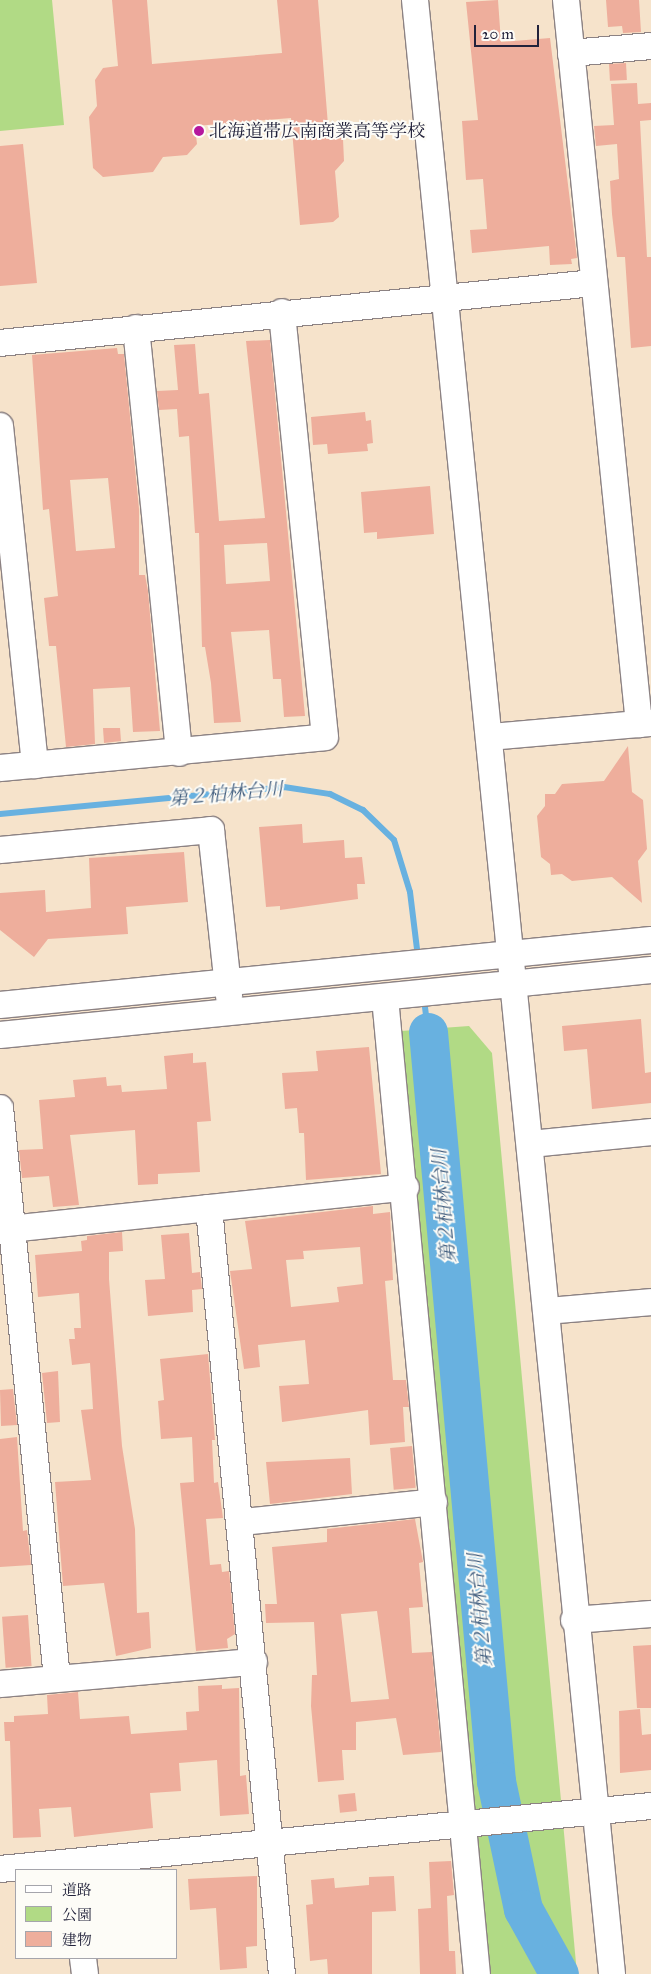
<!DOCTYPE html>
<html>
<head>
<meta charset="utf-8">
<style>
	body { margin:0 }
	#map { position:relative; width:651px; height:1974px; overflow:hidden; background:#f6e3cb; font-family:"IM FELL Great Primer","Noto Serif JP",serif }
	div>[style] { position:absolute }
	.green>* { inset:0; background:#b1da85 }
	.stream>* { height:6px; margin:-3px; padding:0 3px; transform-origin:3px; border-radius:3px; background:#68b1e0 }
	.river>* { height:39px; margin:-19.5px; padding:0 19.5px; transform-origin:19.5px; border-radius:19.5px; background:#68b1e0 }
	.building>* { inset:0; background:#eeae9c; transform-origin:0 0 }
	.roads { filter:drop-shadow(1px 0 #8c8283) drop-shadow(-1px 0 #8c8283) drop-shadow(0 1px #8c8283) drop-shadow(0 -1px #8c8283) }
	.minor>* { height:26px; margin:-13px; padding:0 13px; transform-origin:13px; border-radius:13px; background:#fff }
	.dots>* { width:14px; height:14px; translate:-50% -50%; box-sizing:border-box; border:2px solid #fdfcf7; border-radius:50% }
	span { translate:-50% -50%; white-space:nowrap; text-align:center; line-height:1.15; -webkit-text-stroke:4px #fdfcf7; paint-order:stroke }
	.poi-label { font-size:18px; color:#22223b }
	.left { translate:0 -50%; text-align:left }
	.water-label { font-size:19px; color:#3e5b7d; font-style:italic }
	.legend { position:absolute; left:15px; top:1869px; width:162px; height:90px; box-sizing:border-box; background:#fdfcf7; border:1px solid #a5a5ac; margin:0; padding:6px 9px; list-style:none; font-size:15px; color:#22223b }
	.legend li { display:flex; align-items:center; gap:10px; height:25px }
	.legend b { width:25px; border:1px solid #a5a5ac }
	.scale { position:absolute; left:474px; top:25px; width:65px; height:22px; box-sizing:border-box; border:2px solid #22223b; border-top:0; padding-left:6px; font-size:15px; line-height:18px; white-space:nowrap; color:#22223b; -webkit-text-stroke:4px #fdfcf7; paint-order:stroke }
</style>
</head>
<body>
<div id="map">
	<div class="green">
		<i style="clip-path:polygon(0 0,52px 0,64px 125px,0 131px)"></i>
		<i style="clip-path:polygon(469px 1026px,492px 1053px,577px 1974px,488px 1974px,401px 1031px)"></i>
	</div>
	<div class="stream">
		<i style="left:0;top:814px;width:285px;rotate:-5.4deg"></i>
		<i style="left:284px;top:787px;width:47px;rotate:8.7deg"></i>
		<i style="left:330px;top:794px;width:37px;rotate:26deg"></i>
		<i style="left:363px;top:810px;width:43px;rotate:44.1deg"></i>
		<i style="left:394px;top:840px;width:54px;rotate:72.9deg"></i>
		<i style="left:410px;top:892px;width:65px;rotate:83deg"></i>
		<i style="left:424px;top:999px;width:33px;rotate:83deg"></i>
	</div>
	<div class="river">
		<i style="left:428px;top:1032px;width:752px;rotate:84.81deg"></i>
		<i style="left:496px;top:1781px;width:131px;rotate:78.1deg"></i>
		<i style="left:523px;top:1909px;width:74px;rotate:61deg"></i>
	</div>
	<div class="building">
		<i style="clip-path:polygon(112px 0,147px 0,152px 64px,282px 53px,277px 0,318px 0,328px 125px,343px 139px,344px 161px,335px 171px,339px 217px,333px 222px,300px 225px,291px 118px,195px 126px,197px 144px,187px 155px,163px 157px,153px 172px,103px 177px,93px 168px,89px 117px,97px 106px,95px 80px,103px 68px,118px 66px)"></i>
		<i style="clip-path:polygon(498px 0,501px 42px,550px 38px,577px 258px,571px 259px,572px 264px,550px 265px,549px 246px,472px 253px,470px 230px,487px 229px,483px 179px,466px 180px,462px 121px,478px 120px,466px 2px)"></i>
		<i style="clip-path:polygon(606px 0,639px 0,641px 32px,623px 33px,622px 26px,608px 27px)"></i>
		<i style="left:626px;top:63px;width:17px;height:17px;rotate:87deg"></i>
		<i style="clip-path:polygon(637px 83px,638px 104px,651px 103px,651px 120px,640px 121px,647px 257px,651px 257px,651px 346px,631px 348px,625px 257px,617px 257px,612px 214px,610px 181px,619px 179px,617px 144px,596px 146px,594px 126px,614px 125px,611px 84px)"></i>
		<i style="clip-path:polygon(23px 144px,37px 283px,0 286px,0 146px)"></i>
		<i style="clip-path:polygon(evenodd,270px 340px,305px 716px,284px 717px,281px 679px,273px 679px,269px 630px,231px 632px,241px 722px,214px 723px,211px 683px,205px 647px,202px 647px,199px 533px,195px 533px,189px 436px,179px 437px,177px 409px,159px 410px,157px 391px,178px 390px,174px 345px,195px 344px,199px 394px,209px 393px,219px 521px,265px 518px,246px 341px,270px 340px,267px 543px,270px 581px,226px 584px,224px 545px,267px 543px)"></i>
		<i style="clip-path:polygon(evenodd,117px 348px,118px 354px,124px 354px,139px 509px,139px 575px,145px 575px,148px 591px,160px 731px,133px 732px,130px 687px,93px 689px,95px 744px,66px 747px,56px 646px,49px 646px,44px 598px,58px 596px,49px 509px,43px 510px,32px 355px,117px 348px,108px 478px,115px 548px,76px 551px,70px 480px,108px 478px)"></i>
		<i style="clip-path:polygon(365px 412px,366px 421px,371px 420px,373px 443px,367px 444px,368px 451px,328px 454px,327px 444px,313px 445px,311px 417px)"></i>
		<i style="clip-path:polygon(430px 486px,434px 534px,377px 539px,377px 532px,364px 533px,361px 492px)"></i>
		<i style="clip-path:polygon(103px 728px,120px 728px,121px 741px,104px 743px)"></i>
		<i style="clip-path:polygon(628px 746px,632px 792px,643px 800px,647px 849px,638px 861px,642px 903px,612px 877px,572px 881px,562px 874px,551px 875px,550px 864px,541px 857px,537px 816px,545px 806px,545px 794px,555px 794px,562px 784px,604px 781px)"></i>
		<i style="clip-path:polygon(302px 824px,303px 843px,344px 840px,345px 858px,362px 857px,365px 884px,357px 884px,358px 899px,280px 910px,280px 906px,266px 907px,259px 827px)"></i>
		<i style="clip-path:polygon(184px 852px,188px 902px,126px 907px,128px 934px,48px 939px,34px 957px,0 930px,0 893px,45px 890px,46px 912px,91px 908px,89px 858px)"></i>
		<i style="clip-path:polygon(641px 1019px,645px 1073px,651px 1072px,651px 1103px,592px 1109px,587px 1049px,564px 1051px,562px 1026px)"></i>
		<i style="clip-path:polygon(369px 1047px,381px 1174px,306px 1180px,304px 1133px,299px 1133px,297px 1108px,285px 1109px,282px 1073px,318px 1071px,316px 1051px)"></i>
		<i style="clip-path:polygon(193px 1053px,193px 1063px,206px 1062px,211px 1121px,197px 1122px,200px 1172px,158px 1174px,158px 1184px,138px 1185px,135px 1130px,70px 1135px,79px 1205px,53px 1207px,49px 1176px,22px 1178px,19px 1150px,43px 1149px,39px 1100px,75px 1097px,73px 1080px,106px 1077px,107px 1086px,121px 1085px,122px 1092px,167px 1089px,164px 1056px)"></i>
		<i style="clip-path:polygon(evenodd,373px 1206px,373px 1214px,390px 1212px,393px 1280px,385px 1281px,393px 1380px,406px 1380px,409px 1407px,403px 1407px,405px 1442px,370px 1445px,368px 1410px,282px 1422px,279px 1386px,309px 1384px,305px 1340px,258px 1345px,260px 1367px,244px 1369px,230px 1271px,252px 1269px,245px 1221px,373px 1206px,360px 1247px,363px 1284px,337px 1287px,339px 1302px,291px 1307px,286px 1260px,304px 1259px,303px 1251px,360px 1247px)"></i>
		<i style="clip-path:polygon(122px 1232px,123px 1251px,109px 1252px,109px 1279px,122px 1446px,135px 1529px,137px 1613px,149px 1612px,151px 1648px,116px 1656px,104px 1583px,63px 1586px,55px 1482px,91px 1480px,81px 1410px,93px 1409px,90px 1363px,72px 1365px,69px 1339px,75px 1339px,74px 1328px,81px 1328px,79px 1293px,38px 1297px,35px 1255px,82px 1251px,81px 1241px,87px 1240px,87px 1236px)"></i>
		<i style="clip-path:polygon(189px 1233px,192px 1273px,200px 1272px,202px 1289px,192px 1290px,193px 1312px,148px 1316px,145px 1280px,165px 1279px,161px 1235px)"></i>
		<i style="clip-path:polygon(208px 1354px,215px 1440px,212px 1440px,214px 1483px,218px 1482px,223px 1518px,206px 1519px,210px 1565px,221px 1564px,222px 1572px,229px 1571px,235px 1634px,227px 1639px,228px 1648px,196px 1651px,180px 1483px,194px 1482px,192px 1437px,161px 1439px,158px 1401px,164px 1400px,160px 1359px)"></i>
		<i style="clip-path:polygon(58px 1371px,60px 1422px,47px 1423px,42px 1373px)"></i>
		<i style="clip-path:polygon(13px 1389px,17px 1425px,1px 1426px,0 1390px)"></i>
		<i style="clip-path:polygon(17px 1437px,23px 1531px,27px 1530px,31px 1565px,0 1567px,0 1439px)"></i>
		<i style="left:412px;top:1446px;width:42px;height:22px;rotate:85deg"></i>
		<i style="clip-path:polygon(350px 1458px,352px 1494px,270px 1504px,266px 1462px)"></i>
		<i style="clip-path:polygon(evenodd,415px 1519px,423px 1562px,419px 1563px,423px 1607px,409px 1608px,412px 1653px,432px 1652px,441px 1752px,403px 1755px,396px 1718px,356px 1722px,356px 1750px,342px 1750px,344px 1780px,318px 1782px,311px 1706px,312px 1675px,317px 1675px,314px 1622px,266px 1623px,265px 1604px,277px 1604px,272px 1547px,327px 1542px,327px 1529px,415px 1519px,377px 1611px,389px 1699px,351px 1702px,341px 1614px,377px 1611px)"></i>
		<i style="left:28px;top:1615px;width:51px;height:26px;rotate:86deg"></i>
		<i style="clip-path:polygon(651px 1645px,651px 1708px,637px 1708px,633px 1646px)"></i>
		<i style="clip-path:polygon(222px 1685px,222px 1689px,239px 1688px,240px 1776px,246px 1775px,249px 1814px,220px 1816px,217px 1760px,179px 1763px,181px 1791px,150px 1793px,153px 1828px,74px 1837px,71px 1807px,39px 1809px,41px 1837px,13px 1838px,10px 1741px,5px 1741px,4px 1722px,14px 1722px,14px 1716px,48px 1714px,47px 1695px,78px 1692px,80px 1719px,129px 1716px,131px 1734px,187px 1730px,186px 1712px,199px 1711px,198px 1686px)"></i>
		<i style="clip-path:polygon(640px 1709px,642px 1735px,651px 1734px,651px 1770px,620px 1773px,619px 1711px)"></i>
		<i style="left:355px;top:1793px;width:18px;height:17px;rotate:84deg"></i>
		<i style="clip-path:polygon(451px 1861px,454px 1895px,447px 1896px,449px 1951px,455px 1951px,456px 1974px,420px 1974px,418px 1909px,431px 1908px,429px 1862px)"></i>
		<i style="clip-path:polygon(257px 1876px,257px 1946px,246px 1947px,247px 1968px,220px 1970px,216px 1908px,190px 1910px,188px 1879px)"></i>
		<i style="clip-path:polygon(394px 1876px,396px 1911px,372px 1912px,372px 1974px,328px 1974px,327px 1959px,310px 1961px,306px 1905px,313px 1904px,311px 1880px,334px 1878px,335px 1888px,369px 1885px,369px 1877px)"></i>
	</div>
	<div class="roads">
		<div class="minor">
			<i style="left:415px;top:0;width:1984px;rotate:84.3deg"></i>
			<i style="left:566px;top:0;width:728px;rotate:84.24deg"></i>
			<i style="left:571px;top:53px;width:80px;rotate:-5deg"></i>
			<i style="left:136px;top:328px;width:427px;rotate:84.2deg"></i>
			<i style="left:0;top:343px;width:597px;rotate:-5.77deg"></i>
			<i style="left:0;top:426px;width:341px;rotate:84.1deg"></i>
			<i style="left:490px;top:737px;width:162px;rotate:-5deg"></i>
			<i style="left:0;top:768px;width:326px;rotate:-5.4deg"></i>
			<i style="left:325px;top:737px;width:427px;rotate:-95.8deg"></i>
			<i style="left:0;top:850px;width:212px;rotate:-5.4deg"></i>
			<i style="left:211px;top:830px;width:168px;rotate:83.8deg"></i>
			<i style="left:385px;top:998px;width:980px;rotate:84.62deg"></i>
			<i style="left:0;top:1005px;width:654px;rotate:-5.7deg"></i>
			<i style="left:0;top:1035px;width:654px;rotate:-5.7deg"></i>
			<i style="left:0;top:1108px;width:573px;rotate:84.29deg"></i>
			<i style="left:531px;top:1144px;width:121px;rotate:-5.7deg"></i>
			<i style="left:209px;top:1208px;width:769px;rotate:84.56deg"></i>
			<i style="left:0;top:1230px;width:408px;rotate:-6deg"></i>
			<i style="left:547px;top:1311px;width:104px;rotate:-4.9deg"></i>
			<i style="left:242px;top:1522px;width:193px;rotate:-5.9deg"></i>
			<i style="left:574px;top:1620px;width:77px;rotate:-4.5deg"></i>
			<i style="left:0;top:1684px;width:255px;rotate:-5deg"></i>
			<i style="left:0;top:1869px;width:654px;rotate:-5.53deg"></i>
			<i style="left:83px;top:1958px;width:16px;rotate:83deg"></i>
		</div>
	</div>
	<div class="dots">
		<i style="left:199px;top:131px;background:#b5179e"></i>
	</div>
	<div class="poi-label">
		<span class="left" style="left:209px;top:131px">北海道帯広南商業高等学校</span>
	</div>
	<div class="water-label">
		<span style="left:226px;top:794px;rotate:-5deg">第２柏林台川</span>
		<span style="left:444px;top:1206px;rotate:-95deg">第２柏林台川</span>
		<span style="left:480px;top:1610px;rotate:-95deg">第２柏林台川</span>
	</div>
	<ul class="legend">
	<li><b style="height:6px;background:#fff"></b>道路</li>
	<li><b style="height:14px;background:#b1da85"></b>公園</li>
	<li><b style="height:14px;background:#eeae9c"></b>建物</li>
	</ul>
	<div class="scale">20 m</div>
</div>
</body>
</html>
